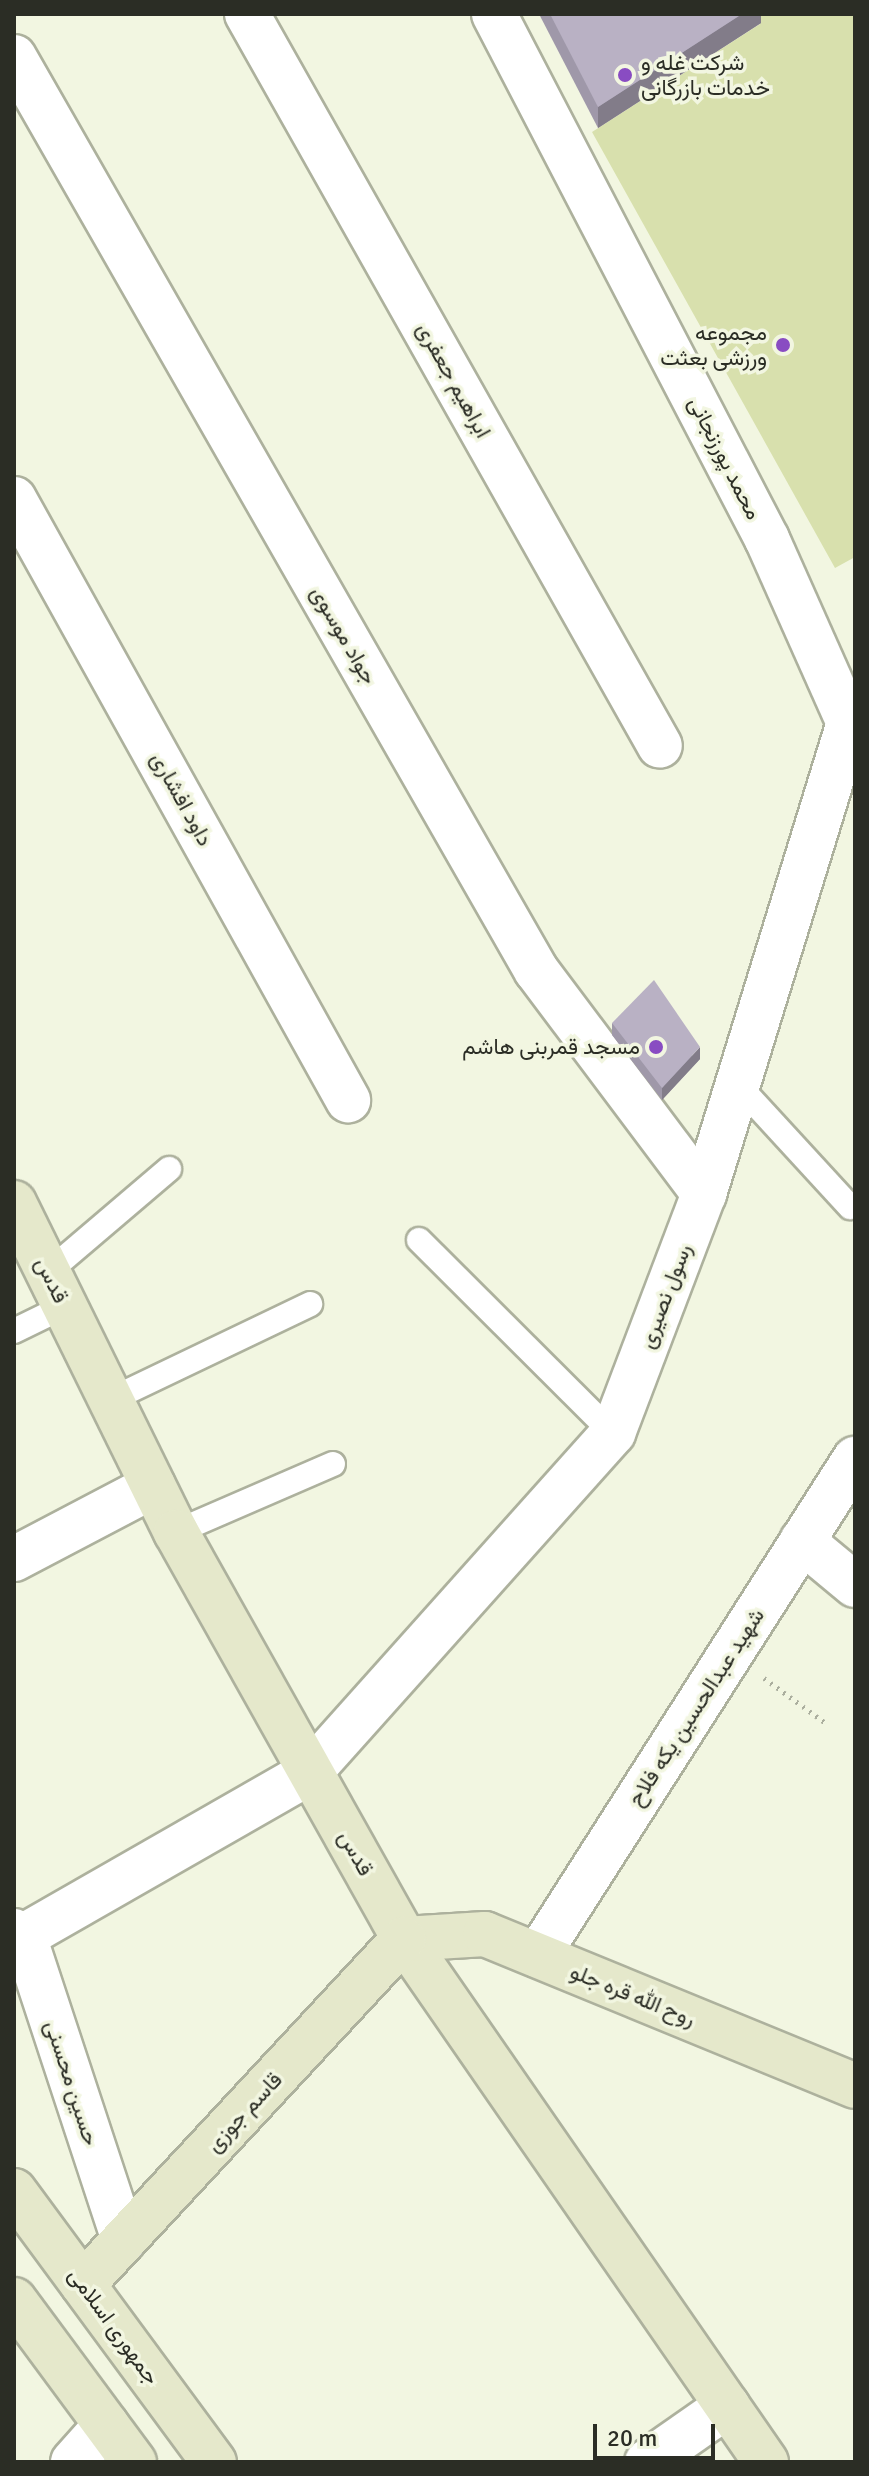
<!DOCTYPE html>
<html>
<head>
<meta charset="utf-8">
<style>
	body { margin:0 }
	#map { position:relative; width:869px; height:2476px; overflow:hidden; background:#f2f6e1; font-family:Signika,Vazirmatn,sans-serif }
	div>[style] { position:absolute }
	.green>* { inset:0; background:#d8e0ad }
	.path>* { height:5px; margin-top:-2.5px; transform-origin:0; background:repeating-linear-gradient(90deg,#abae9e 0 2px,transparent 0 8px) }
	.roads { filter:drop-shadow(2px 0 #adb19d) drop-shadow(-2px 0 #adb19d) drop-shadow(0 2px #adb19d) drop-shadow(0 -2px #adb19d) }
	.lane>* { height:24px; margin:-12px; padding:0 12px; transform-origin:12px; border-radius:12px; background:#fff }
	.street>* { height:44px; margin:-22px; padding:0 22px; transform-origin:22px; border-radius:22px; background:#fff }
	.secondary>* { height:44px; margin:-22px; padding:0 22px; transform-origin:22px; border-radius:22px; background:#e5e8cb }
	.wall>* { inset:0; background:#9f98a9 }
	.shaded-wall>* { inset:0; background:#827c89 }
	.building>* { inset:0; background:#b9b1c4 }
	.dots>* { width:22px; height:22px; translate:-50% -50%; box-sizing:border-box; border:4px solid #f2f6e1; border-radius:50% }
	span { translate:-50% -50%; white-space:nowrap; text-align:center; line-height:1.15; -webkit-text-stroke:7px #f2f6e1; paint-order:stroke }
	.poi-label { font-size:22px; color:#2b2d25 }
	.left { translate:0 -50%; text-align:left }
	.right { translate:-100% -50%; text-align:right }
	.street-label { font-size:22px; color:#2b2d25 }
	.frame { position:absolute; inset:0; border:16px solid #2b2d25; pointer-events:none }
	.scale { position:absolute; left:593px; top:2424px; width:122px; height:36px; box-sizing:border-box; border:4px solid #2b2d25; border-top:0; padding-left:10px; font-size:24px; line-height:28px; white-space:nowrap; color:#2b2d25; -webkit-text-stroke:6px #f2f6e1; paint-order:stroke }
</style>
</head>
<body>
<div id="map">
	<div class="green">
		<i style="clip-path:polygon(755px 14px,855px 14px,855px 557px,835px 568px,592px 132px,760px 24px)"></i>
	</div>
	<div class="path">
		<i style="left:764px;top:1678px;width:78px;rotate:36.1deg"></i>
	</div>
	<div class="roads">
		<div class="lane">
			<i style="left:738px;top:1085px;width:166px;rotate:47.4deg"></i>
			<i style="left:419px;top:1240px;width:274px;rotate:44.9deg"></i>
			<i style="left:48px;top:1272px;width:159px;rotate:-40.4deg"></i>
			<i style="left:14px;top:1331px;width:57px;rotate:-26.1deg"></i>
			<i style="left:110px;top:1400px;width:222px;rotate:-25.6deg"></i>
			<i style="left:176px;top:1532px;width:171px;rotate:-23.4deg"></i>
		</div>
		<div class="street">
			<i style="left:247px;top:14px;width:840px;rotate:60.57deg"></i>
			<i style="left:494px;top:14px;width:592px;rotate:62.53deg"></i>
			<i style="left:767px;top:539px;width:217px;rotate:66deg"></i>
			<i style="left:14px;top:57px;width:1052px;rotate:60.24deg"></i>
			<i style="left:536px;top:970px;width:280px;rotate:53.1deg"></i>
			<i style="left:14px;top:499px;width:688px;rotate:60.94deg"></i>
			<i style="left:802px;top:1541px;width:69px;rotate:39.7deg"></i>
			<i style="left:14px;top:1559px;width:157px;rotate:-27.7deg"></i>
			<i style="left:14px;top:1931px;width:11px;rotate:27deg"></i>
			<i style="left:24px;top:1936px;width:320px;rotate:71.8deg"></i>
			<i style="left:24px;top:1936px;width:330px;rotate:-29.8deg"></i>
			<i style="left:310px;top:1772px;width:455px;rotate:-48.2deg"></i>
			<i style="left:613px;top:1433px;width:256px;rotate:-69.2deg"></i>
			<i style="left:704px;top:1194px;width:493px;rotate:-72.9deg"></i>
			<i style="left:538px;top:1955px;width:589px;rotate:-57.42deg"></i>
			<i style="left:73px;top:2462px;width:50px;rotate:-48.3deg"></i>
			<i style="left:647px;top:2462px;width:98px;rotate:-35deg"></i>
		</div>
		<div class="secondary">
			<i style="left:14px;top:1203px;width:367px;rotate:63.8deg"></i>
			<i style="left:176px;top:1532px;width:467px;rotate:60.7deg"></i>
			<i style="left:404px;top:1939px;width:636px;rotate:55.31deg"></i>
			<i style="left:404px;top:1939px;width:81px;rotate:-3.5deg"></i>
			<i style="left:485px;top:1934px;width:400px;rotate:22.3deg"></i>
			<i style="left:14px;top:2191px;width:337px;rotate:53.6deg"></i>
			<i style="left:83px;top:2284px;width:471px;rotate:-47.1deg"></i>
			<i style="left:14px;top:2300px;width:202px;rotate:53.5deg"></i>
		</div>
	</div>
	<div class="wall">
		<i style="clip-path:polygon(539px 14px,761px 14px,761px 23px,598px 128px)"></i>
		<i style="clip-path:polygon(612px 1023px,700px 1059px,662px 1100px,612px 1035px)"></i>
	</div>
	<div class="shaded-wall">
		<i style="clip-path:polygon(742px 14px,761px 14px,761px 23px,598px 128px,598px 107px)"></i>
		<i style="clip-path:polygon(700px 1047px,700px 1059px,662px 1100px,662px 1088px)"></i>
	</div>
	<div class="building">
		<i style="clip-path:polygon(550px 14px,742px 14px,598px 107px)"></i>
		<i style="clip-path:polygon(654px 980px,700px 1047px,662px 1088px,612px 1023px)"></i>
	</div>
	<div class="dots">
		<i style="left:625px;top:75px;background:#894cc2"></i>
		<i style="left:783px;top:345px;background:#894cc2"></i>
		<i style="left:656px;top:1047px;background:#894cc2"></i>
	</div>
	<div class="poi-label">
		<span class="left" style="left:641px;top:75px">شرکت غله و<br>خدمات بازرگانی</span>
		<span class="right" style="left:767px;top:345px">مجموعه<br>ورزشی بعثت</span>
		<span class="right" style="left:640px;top:1047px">مسجد قمربنی هاشم</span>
	</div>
	<div class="street-label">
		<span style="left:454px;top:380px;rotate:61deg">ابراهیم جعفری</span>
		<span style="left:725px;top:458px;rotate:63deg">محمد پورزنجانی</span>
		<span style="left:344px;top:635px;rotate:60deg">جواد موسوی</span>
		<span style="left:182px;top:799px;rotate:61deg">داود افشاری</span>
		<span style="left:52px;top:1280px;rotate:64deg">قدس</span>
		<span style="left:665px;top:1296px;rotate:-69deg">رسول نصیری</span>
		<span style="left:696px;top:1707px;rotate:-57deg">شهید عبدالحسین یکه فلاح</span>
		<span style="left:356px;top:1853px;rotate:61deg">قدس</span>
		<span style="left:633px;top:1995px;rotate:22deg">روح الله قره جلو</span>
		<span style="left:72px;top:2083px;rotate:72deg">حسین محسنی</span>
		<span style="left:244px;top:2112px;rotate:-47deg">قاسم جوزی</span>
		<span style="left:114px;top:2326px;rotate:54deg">جمهوری اسلامی</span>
	</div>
	<div class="frame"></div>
	<div class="scale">20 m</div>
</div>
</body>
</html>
